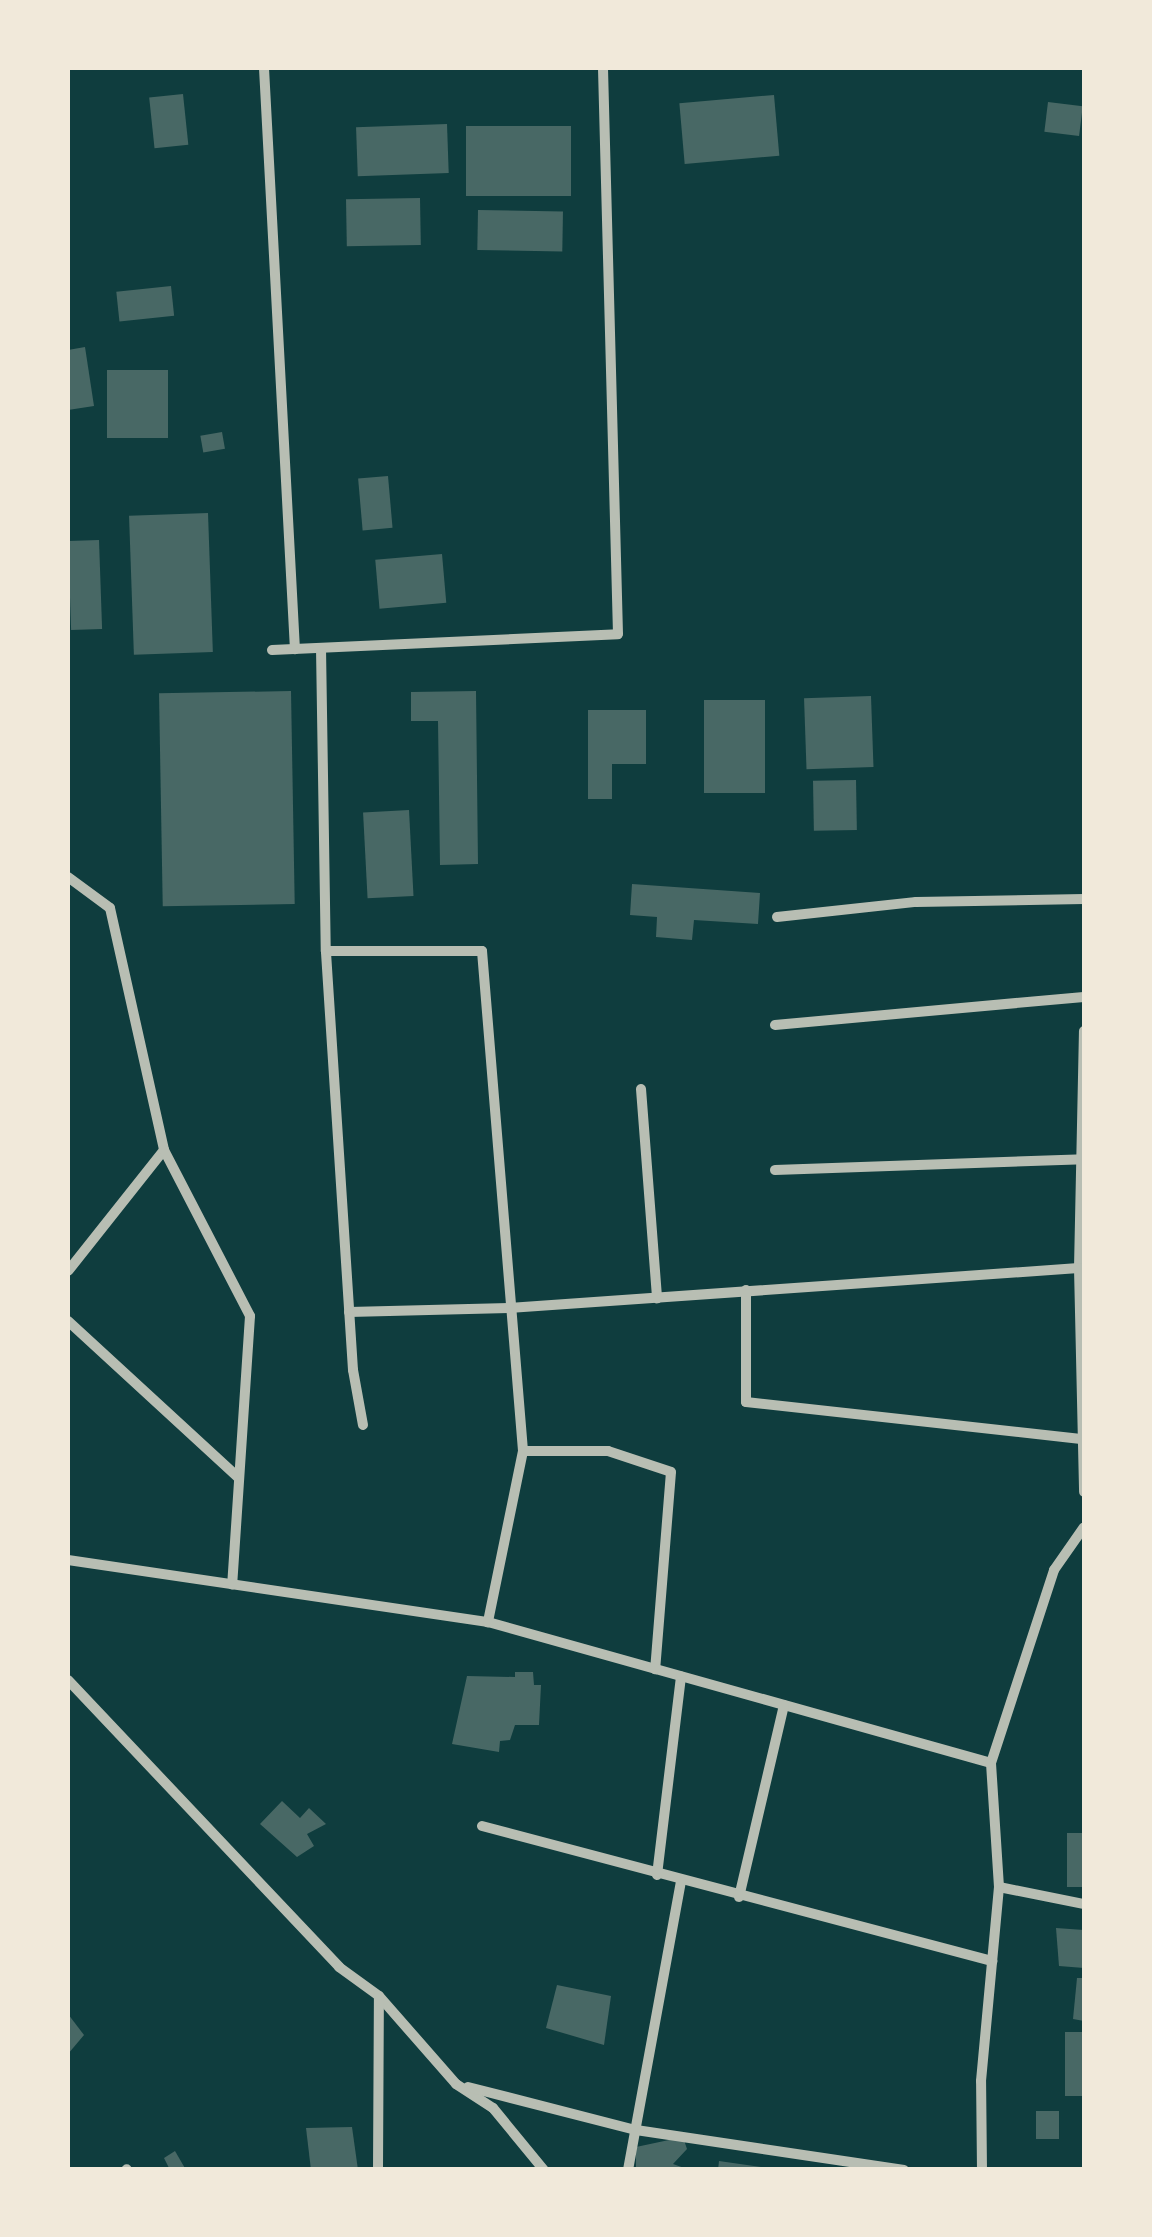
<!DOCTYPE html>
<html>
<head>
<meta charset="utf-8">
<style>
	body { margin:0 }
	#map { position:relative; width:1152px; height:2237px; overflow:hidden; background:#0f3d3e; font-family:Mulish,sans-serif }
	div>[style] { position:absolute }
	.building>* { inset:0; background:#486865; transform-origin:0 0 }
	.minor>* { height:10px; margin:-5px; padding:0 5px; transform-origin:5px; border-radius:5px; background:#b8beb3 }
	span { translate:-50% -50%; white-space:nowrap; text-align:center; line-height:1.15; -webkit-text-stroke:8px #f1e9da; paint-order:stroke }
	.frame { position:absolute; inset:0; border:70px solid #f1e9da; pointer-events:none }
</style>
</head>
<body>
<div id="map">
	<div class="building">
		<i style="left:183px;top:94px;width:51px;height:34px;rotate:84deg"></i>
		<i style="left:774px;top:95px;width:61px;height:95px;rotate:85deg"></i>
		<i style="left:1048px;top:102px;width:35px;height:30px;rotate:7deg"></i>
		<i style="left:447px;top:124px;width:49px;height:91px;rotate:88deg"></i>
		<i style="left:571px;top:126px;width:70px;height:105px;rotate:90deg"></i>
		<i style="left:420px;top:198px;width:47px;height:74px;rotate:89deg"></i>
		<i style="left:478px;top:210px;width:85px;height:40px;rotate:1deg"></i>
		<i style="left:171px;top:286px;width:30px;height:55px;rotate:84deg"></i>
		<i style="clip-path:polygon(85px 347px,94px 406px,68px 410px,68px 350px)"></i>
		<i style="left:107px;top:370px;width:61px;height:68px"></i>
		<i style="left:222px;top:432px;width:17px;height:22px;rotate:80deg"></i>
		<i style="left:388px;top:476px;width:52px;height:30px;rotate:85deg"></i>
		<i style="left:208px;top:513px;width:139px;height:79px;rotate:88deg"></i>
		<i style="left:99px;top:540px;width:89px;height:31px;rotate:88deg"></i>
		<i style="left:442px;top:554px;width:49px;height:67px;rotate:85deg"></i>
		<i style="left:291px;top:691px;width:213px;height:132px;rotate:89deg"></i>
		<i style="clip-path:polygon(476px 691px,478px 864px,440px 865px,438px 721px,411px 721px,411px 692px)"></i>
		<i style="left:871px;top:696px;width:71px;height:67px;rotate:88deg"></i>
		<i style="left:704px;top:700px;width:61px;height:93px"></i>
		<i style="clip-path:polygon(588px 710px,646px 710px,646px 764px,612px 764px,612px 799px,588px 799px)"></i>
		<i style="left:856px;top:780px;width:50px;height:43px;rotate:89deg"></i>
		<i style="left:409px;top:810px;width:86px;height:46px;rotate:87deg"></i>
		<i style="clip-path:polygon(632px 884px,760px 893px,758px 924px,694px 920px,692px 940px,656px 937px,657px 917px,630px 915px)"></i>
		<i style="clip-path:polygon(515px 1672px,533px 1672px,534px 1685px,541px 1685px,539px 1725px,515px 1725px,510px 1740px,500px 1741px,499px 1752px,452px 1744px,467px 1676px,515px 1677px)"></i>
		<i style="clip-path:polygon(282px 1801px,300px 1818px,309px 1808px,326px 1824px,307px 1834px,314px 1846px,297px 1857px,260px 1824px)"></i>
		<i style="left:1067px;top:1833px;width:17px;height:54px"></i>
		<i style="clip-path:polygon(1056px 1928px,1084px 1930px,1084px 1968px,1059px 1966px)"></i>
		<i style="clip-path:polygon(1077px 1978px,1084px 1978px,1084px 2021px,1073px 2019px)"></i>
		<i style="clip-path:polygon(557px 1985px,611px 1996px,604px 2045px,546px 2028px)"></i>
		<i style="clip-path:polygon(68px 2014px,84px 2035px,68px 2054px)"></i>
		<i style="left:1065px;top:2032px;width:19px;height:64px"></i>
		<i style="left:1036px;top:2111px;width:23px;height:28px"></i>
		<i style="clip-path:polygon(352px 2127px,358px 2170px,311px 2170px,306px 2128px)"></i>
		<i style="clip-path:polygon(683px 2137px,687px 2149px,673px 2164px,690px 2170px,636px 2170px,636px 2147px)"></i>
		<i style="clip-path:polygon(175px 2151px,186px 2170px,170px 2170px,164px 2158px)"></i>
		<i style="clip-path:polygon(719px 2161px,761px 2167px,760px 2170px,718px 2170px)"></i>
	</div>
	<div class="minor">
		<i style="left:264px;top:68px;width:582px;rotate:86.95deg"></i>
		<i style="left:321px;top:648px;width:303px;rotate:89.1deg"></i>
		<i style="left:272px;top:650px;width:346px;rotate:-2.6deg"></i>
		<i style="left:618px;top:634px;width:566px;rotate:-91.52deg"></i>
		<i style="left:68px;top:877px;width:52px;rotate:36.4deg"></i>
		<i style="left:110px;top:908px;width:248px;rotate:77.4deg"></i>
		<i style="left:164px;top:1150px;width:154px;rotate:128.4deg"></i>
		<i style="left:777px;top:917px;width:140px;rotate:-6.2deg"></i>
		<i style="left:916px;top:902px;width:168px;rotate:-1deg"></i>
		<i style="left:775px;top:1025px;width:310px;rotate:-5.2deg"></i>
		<i style="left:641px;top:1089px;width:210px;rotate:85.6deg"></i>
		<i style="left:164px;top:1150px;width:187px;rotate:62.6deg"></i>
		<i style="left:250px;top:1316px;width:269px;rotate:93.8deg"></i>
		<i style="left:775px;top:1170px;width:309px;rotate:-2deg"></i>
		<i style="left:1079px;top:1268px;width:237px;rotate:-88.8deg"></i>
		<i style="left:746px;top:1290px;width:112px;rotate:90deg"></i>
		<i style="left:746px;top:1402px;width:337px;rotate:6.3deg"></i>
		<i style="left:349px;top:1312px;width:160px;rotate:-1.4deg"></i>
		<i style="left:509px;top:1308px;width:571px;rotate:-4.01deg"></i>
		<i style="left:1079px;top:1268px;width:224px;rotate:88.7deg"></i>
		<i style="left:68px;top:1321px;width:232px;rotate:42.6deg"></i>
		<i style="left:363px;top:1425px;width:56px;rotate:-100.3deg"></i>
		<i style="left:353px;top:1370px;width:420px;rotate:-93.7deg"></i>
		<i style="left:326px;top:951px;width:156px"></i>
		<i style="left:482px;top:951px;width:502px;rotate:85.31deg"></i>
		<i style="left:523px;top:1451px;width:175px;rotate:101.6deg"></i>
		<i style="left:523px;top:1451px;width:85px"></i>
		<i style="left:608px;top:1451px;width:66px;rotate:18.4deg"></i>
		<i style="left:671px;top:1472px;width:198px;rotate:94.6deg"></i>
		<i style="left:68px;top:1560px;width:425px;rotate:8.4deg"></i>
		<i style="left:488px;top:1622px;width:522px;rotate:15.66deg"></i>
		<i style="left:68px;top:1680px;width:395px;rotate:46.6deg"></i>
		<i style="left:339px;top:1967px;width:49px;rotate:35.9deg"></i>
		<i style="left:379px;top:1996px;width:117px;rotate:48.8deg"></i>
		<i style="left:456px;top:2084px;width:44px;rotate:33deg"></i>
		<i style="left:493px;top:2108px;width:80px;rotate:50.6deg"></i>
		<i style="left:482px;top:1826px;width:528px;rotate:14.83deg"></i>
		<i style="left:657px;top:1875px;width:200px;rotate:-83.1deg"></i>
		<i style="left:999px;top:1887px;width:87px;rotate:11.3deg"></i>
		<i style="left:739px;top:1897px;width:197px;rotate:-76.8deg"></i>
		<i style="left:468px;top:2087px;width:173px;rotate:14.4deg"></i>
		<i style="left:636px;top:2130px;width:271px;rotate:8.5deg"></i>
		<i style="left:126px;top:2170px;width:1px;rotate:-45deg"></i>
		<i style="left:378px;top:2170px;width:174px;rotate:-89.7deg"></i>
		<i style="left:628px;top:2170px;width:294px;rotate:-79.6deg"></i>
		<i style="left:982px;top:2170px;width:89px;rotate:-90.6deg"></i>
		<i style="left:981px;top:2081px;width:195px;rotate:-84.7deg"></i>
		<i style="left:999px;top:1887px;width:124px;rotate:-93.7deg"></i>
		<i style="left:991px;top:1763px;width:203px;rotate:-71.9deg"></i>
		<i style="left:1054px;top:1570px;width:52px;rotate:-55.1deg"></i>
	</div>
	<div class="frame"></div>
</div>
</body>
</html>
